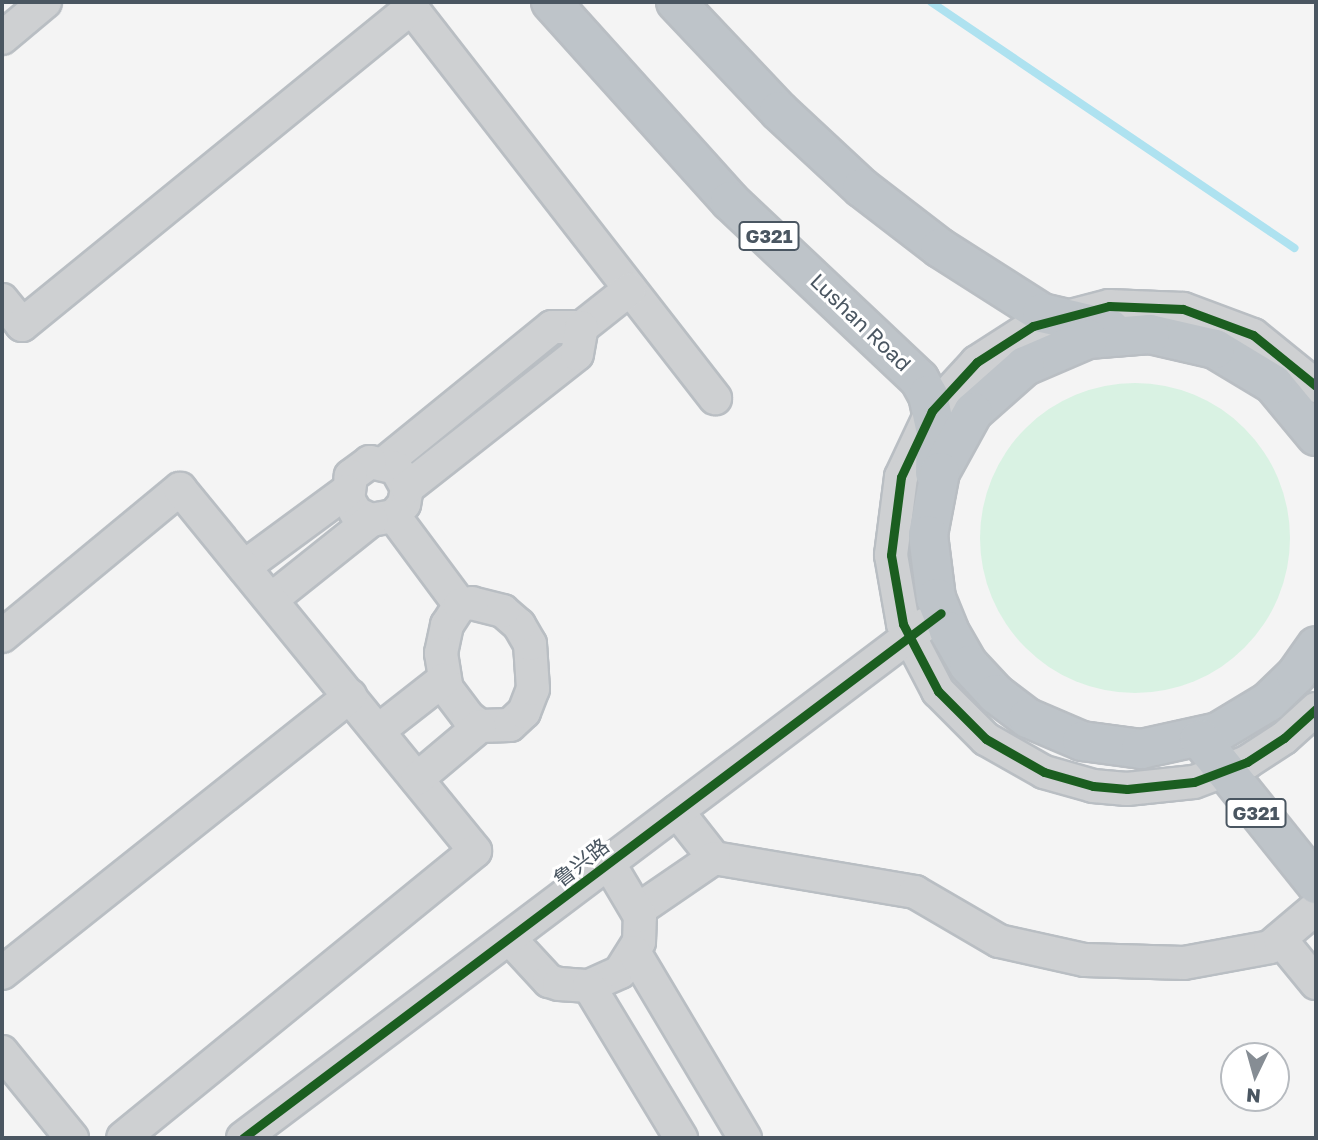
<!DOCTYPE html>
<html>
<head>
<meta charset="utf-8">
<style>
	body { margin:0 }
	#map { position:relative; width:1318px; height:1140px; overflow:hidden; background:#f4f4f4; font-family:"Golos Text","Noto Sans SC",sans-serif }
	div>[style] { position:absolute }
	.green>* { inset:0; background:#d9f2e3 }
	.round { border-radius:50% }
	.stream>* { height:8px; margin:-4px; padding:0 4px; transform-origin:4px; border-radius:4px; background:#aee2f0 }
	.roads { filter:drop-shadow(2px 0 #b9bec3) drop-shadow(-2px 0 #b9bec3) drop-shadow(0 2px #b9bec3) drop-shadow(0 -2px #b9bec3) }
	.minor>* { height:32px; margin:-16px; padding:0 16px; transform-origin:16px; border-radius:16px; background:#ced0d2 }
	.highway>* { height:38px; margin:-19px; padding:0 19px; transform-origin:19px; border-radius:19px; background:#bec4c9 }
	.cycleway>* { height:9px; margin:-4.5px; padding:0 4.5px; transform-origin:4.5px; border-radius:4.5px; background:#1b5e20 }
	span { translate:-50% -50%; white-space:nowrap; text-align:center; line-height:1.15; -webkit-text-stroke:6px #fff; paint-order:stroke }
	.shield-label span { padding:2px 5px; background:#fff; border:2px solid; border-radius:5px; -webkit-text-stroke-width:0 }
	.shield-label { font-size:19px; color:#4a5661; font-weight:700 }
	.street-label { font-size:21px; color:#4a5661 }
	.frame { position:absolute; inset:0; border:4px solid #4a5661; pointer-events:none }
	.north { position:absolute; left:1220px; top:1042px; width:70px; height:70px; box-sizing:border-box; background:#fff; border:2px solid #b7bbc0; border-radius:50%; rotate:185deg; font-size:19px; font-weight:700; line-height:28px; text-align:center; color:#4a5661 }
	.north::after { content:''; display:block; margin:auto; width:24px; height:32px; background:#868d94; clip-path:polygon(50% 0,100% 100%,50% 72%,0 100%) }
</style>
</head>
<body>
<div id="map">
	<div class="green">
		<i class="round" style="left:980px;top:383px;width:310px;height:310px"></i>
	</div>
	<div class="stream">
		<i style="left:931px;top:2px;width:439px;rotate:34.1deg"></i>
	</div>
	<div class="roads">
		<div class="minor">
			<i style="left:407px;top:2px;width:502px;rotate:52.13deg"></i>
			<i style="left:2px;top:38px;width:56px;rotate:-39.9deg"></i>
			<i style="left:2px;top:300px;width:32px;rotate:51deg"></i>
			<i style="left:22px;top:325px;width:502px;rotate:-39.18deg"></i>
			<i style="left:1316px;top:386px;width:81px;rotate:-141deg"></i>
			<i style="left:1253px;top:335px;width:75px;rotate:-159.6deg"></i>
			<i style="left:1183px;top:309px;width:74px;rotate:-177.7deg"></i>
			<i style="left:1109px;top:306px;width:79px;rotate:165.3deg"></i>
			<i style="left:1033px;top:326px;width:67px;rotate:147.3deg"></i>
			<i style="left:977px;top:362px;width:67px;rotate:132.6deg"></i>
			<i style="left:932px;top:411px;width:73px;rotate:115.2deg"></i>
			<i style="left:901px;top:477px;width:79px;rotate:97.3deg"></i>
			<i style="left:891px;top:555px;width:70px;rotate:80.1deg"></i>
			<i style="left:903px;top:624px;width:76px;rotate:62.4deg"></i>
			<i style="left:938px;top:691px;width:68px;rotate:45deg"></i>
			<i style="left:986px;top:739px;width:67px;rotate:29.6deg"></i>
			<i style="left:1044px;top:772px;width:51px;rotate:15.9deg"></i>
			<i style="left:1093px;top:786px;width:34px;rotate:5deg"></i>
			<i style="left:1127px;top:789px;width:67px;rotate:-6deg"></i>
			<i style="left:1194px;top:782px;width:57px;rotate:-20.7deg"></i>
			<i style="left:1247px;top:762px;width:44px;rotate:-33deg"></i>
			<i style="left:1284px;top:738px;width:43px;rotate:-42.2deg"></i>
			<i style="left:386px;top:462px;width:214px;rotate:-39.1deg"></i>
			<i style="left:552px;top:327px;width:30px"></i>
			<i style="left:582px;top:327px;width:61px;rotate:-38.4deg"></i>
			<i style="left:407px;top:488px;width:23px;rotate:-119deg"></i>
			<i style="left:396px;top:468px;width:27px;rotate:-167deg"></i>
			<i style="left:370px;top:462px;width:24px;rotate:144deg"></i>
			<i style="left:351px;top:476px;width:23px;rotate:97deg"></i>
			<i style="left:348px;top:499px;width:16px;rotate:60deg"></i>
			<i style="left:356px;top:513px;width:17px;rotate:25deg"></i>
			<i style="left:371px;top:520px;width:23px;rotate:-10deg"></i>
			<i style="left:394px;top:516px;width:16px;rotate:-50deg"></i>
			<i style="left:404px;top:504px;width:16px;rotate:-79deg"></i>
			<i style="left:407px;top:488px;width:216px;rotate:-38.2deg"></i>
			<i style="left:577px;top:354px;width:27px;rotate:-80deg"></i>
			<i style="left:394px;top:516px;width:111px;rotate:53.4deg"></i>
			<i style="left:460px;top:605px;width:24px;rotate:123deg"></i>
			<i style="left:447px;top:625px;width:29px;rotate:102deg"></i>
			<i style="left:441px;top:653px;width:36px;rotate:81deg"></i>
			<i style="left:447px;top:689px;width:35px;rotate:53deg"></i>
			<i style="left:468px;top:717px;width:15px;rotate:37deg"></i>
			<i style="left:480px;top:726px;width:30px;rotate:-2deg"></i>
			<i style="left:510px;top:725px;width:19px;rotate:-43deg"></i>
			<i style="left:524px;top:712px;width:25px;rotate:-69deg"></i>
			<i style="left:533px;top:689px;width:45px;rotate:-93.8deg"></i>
			<i style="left:530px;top:644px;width:22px;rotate:-120deg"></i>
			<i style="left:519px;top:625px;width:21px;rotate:-139deg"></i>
			<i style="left:503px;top:611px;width:32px;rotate:-166deg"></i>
			<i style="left:472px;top:603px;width:12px;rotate:171deg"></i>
			<i style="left:244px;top:567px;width:128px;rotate:-36.4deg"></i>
			<i style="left:272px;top:599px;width:127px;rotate:-38.6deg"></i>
			<i style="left:2px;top:636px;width:231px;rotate:-39.6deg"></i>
			<i style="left:180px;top:489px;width:467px;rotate:50.8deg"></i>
			<i style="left:475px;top:851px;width:454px;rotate:140.8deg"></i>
			<i style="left:378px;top:731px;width:83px;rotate:-38.1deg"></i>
			<i style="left:417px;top:779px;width:82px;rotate:-40.1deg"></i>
			<i style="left:677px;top:811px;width:60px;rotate:51.8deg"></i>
			<i style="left:714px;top:858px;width:204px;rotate:9.6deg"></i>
			<i style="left:915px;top:892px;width:97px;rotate:30.3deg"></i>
			<i style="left:999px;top:941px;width:88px;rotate:12.5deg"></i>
			<i style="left:1085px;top:960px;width:99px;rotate:1.7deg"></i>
			<i style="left:1184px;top:963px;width:87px;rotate:-10.5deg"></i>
			<i style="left:1270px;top:947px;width:60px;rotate:-40.3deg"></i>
			<i style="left:638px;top:910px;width:92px;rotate:-34.4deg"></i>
			<i style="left:1280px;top:939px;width:57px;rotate:50.7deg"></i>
			<i style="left:511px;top:940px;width:56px;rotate:47.2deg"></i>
			<i style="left:549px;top:981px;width:10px;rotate:17deg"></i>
			<i style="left:559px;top:984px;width:30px;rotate:4deg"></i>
			<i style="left:589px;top:986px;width:34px;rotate:-24deg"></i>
			<i style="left:620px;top:972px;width:36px;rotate:-58deg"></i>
			<i style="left:639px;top:942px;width:26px;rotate:-88deg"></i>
			<i style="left:640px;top:916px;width:63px;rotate:-120.7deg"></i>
			<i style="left:634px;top:952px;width:217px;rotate:59.2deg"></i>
			<i style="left:2px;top:973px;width:445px;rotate:-38.5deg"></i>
			<i style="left:589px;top:986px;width:178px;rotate:58.8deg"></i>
			<i style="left:2px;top:1052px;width:111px;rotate:50.9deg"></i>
			<i style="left:243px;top:1138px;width:853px;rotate:-36.99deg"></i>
		</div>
		<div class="highway">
			<i style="left:551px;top:2px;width:268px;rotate:48deg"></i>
			<i style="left:730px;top:201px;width:260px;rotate:43.3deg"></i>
			<i style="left:919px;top:379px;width:18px;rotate:61deg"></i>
			<i style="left:928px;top:395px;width:38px;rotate:78deg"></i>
			<i style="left:936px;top:432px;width:41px;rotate:91.4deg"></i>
			<i style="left:676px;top:2px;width:150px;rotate:46.6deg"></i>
			<i style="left:779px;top:111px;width:113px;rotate:42.9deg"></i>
			<i style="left:862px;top:188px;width:98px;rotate:37.6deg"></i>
			<i style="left:940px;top:248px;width:121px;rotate:32.5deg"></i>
			<i style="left:1042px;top:313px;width:70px;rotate:13.2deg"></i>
			<i style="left:1316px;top:436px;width:67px;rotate:-129.6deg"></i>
			<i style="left:1273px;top:384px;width:68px;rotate:-148.9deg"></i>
			<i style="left:1215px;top:349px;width:67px;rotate:-167deg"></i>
			<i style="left:1150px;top:334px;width:62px;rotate:175.4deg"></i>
			<i style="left:1088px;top:339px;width:69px;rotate:156.8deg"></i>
			<i style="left:1025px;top:366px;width:69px;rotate:138.5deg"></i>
			<i style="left:973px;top:412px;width:68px;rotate:118.8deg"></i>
			<i style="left:940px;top:472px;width:64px;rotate:100.8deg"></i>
			<i style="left:928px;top:535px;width:64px;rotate:82.8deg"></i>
			<i style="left:936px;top:598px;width:35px;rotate:68deg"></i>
			<i style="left:949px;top:631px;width:39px;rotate:60deg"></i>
			<i style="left:969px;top:665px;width:40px;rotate:47deg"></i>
			<i style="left:996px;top:694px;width:40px;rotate:37deg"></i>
			<i style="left:1028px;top:718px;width:59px;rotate:23.1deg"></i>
			<i style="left:1082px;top:741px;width:60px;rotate:7.7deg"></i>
			<i style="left:1141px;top:749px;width:79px;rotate:-12.4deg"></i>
			<i style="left:1218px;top:732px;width:58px;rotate:-31deg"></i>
			<i style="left:1268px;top:702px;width:39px;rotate:-44deg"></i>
			<i style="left:1296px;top:675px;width:35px;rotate:-55deg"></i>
			<i style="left:1200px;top:739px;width:186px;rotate:51.3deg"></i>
		</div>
	</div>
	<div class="cycleway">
		<i style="left:1316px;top:386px;width:81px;rotate:-141deg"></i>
		<i style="left:1253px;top:335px;width:75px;rotate:-159.6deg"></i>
		<i style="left:1183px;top:309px;width:74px;rotate:-177.7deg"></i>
		<i style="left:1109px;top:306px;width:79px;rotate:165.3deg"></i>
		<i style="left:1033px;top:326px;width:67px;rotate:147.3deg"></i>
		<i style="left:977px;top:362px;width:67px;rotate:132.6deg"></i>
		<i style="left:932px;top:411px;width:73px;rotate:115.2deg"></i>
		<i style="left:901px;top:477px;width:79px;rotate:97.3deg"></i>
		<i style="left:891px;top:555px;width:70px;rotate:80.1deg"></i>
		<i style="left:903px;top:624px;width:76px;rotate:62.4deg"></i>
		<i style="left:938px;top:691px;width:68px;rotate:45deg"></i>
		<i style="left:986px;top:739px;width:67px;rotate:29.6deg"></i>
		<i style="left:1044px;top:772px;width:51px;rotate:15.9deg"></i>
		<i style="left:1093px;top:786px;width:34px;rotate:5deg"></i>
		<i style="left:1127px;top:789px;width:67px;rotate:-6deg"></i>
		<i style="left:1194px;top:782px;width:57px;rotate:-20.7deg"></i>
		<i style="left:1247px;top:762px;width:44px;rotate:-33deg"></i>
		<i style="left:1284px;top:738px;width:43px;rotate:-42.2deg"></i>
		<i style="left:243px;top:1138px;width:873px;rotate:-36.95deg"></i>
	</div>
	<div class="shield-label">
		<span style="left:769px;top:236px">G321</span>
		<span style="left:1256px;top:813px">G321</span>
	</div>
	<div class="street-label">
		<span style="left:861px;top:322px;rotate:44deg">Lushan Road</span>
		<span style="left:581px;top:862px;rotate:-38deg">鲁兴路</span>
	</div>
	<div class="frame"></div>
	<div class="north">N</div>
</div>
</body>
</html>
